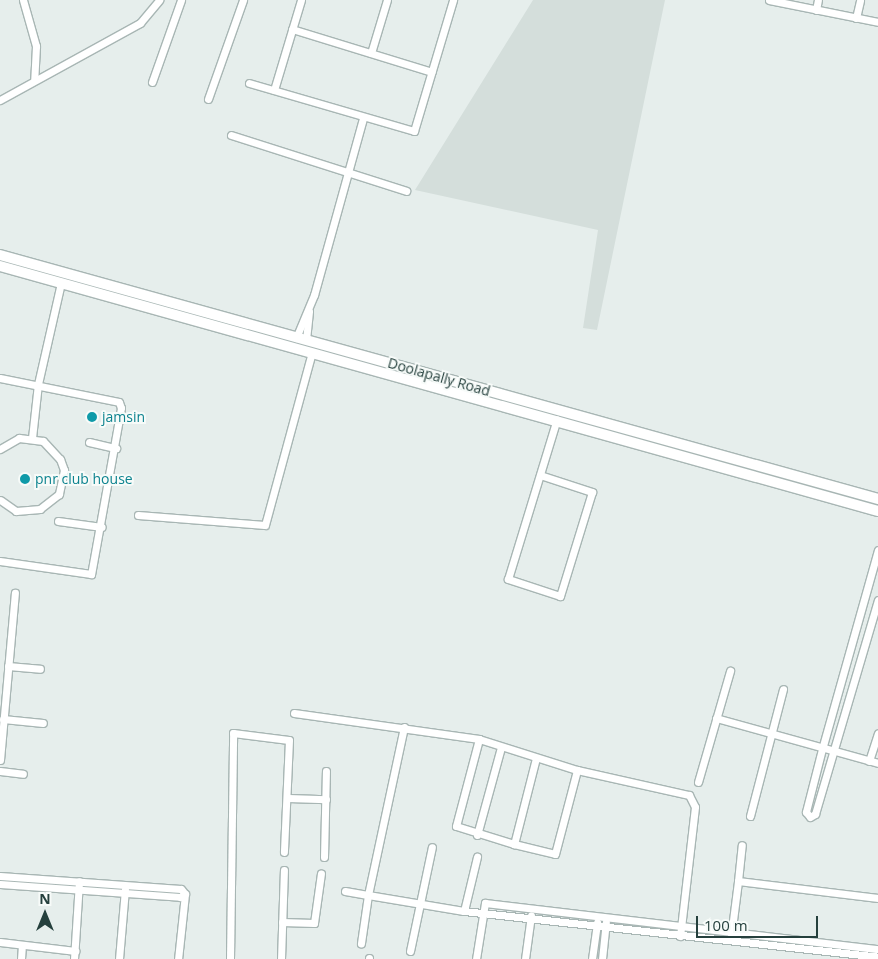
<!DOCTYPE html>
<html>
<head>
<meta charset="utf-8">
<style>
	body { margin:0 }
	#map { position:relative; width:878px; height:959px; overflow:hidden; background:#e6eeec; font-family:"Open Sans",sans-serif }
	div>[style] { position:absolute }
	.built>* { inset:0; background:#d4dedb }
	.roads { filter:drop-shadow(1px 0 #a8b6b4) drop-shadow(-1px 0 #a8b6b4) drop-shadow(0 1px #a8b6b4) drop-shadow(0 -1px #a8b6b4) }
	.street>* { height:7px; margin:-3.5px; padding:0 3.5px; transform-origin:3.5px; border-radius:3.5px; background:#fff }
	.secondary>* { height:10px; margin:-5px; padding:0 5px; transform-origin:5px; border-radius:5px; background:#fff }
	.dots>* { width:14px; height:14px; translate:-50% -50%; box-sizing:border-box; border:2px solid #f7fbf9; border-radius:50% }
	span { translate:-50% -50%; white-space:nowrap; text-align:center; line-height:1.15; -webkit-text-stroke:4px #f7fbf9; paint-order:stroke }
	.street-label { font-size:14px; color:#25403d }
	.culture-label { font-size:14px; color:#0d838f }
	.left { translate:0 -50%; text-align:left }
	.north { position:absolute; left:20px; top:889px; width:50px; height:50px; -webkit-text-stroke:4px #f7fbf9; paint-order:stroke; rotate:0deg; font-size:14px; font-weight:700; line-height:20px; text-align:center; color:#25403d }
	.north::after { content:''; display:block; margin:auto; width:18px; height:22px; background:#25403d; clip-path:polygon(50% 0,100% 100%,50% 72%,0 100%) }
	.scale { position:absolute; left:696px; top:916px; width:122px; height:22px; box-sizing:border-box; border:2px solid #25403d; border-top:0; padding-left:6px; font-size:15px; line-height:18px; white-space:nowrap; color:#25403d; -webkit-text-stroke:4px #f7fbf9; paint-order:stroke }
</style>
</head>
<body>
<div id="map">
	<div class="built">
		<i style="clip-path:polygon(533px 0,665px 0,597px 330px,583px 328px,598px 230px,415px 190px)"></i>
	</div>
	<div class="roads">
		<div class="street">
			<i style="left:23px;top:0;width:48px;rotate:74.2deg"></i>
			<i style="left:36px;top:46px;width:33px;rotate:93deg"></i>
			<i style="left:769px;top:0;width:111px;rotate:11.4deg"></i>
			<i style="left:816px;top:10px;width:10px;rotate:-79deg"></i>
			<i style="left:856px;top:18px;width:18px;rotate:-77deg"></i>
			<i style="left:292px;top:29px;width:146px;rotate:17.1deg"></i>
			<i style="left:371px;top:53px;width:55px;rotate:-73.2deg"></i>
			<i style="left:152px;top:82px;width:87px;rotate:-70.5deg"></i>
			<i style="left:249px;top:83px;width:172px;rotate:16.2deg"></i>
			<i style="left:414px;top:131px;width:137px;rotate:-73.4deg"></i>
			<i style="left:274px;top:90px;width:94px;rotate:-73.3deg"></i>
			<i style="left:208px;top:99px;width:105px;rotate:-70.5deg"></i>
			<i style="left:0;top:100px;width:160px;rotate:-28.8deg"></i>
			<i style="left:140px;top:23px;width:30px;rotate:-50deg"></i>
			<i style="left:231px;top:135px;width:184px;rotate:17.7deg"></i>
			<i style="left:296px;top:338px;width:47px;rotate:-67.3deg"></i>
			<i style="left:314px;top:295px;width:184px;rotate:-74.5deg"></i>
			<i style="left:306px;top:340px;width:29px;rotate:-84deg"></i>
			<i style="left:0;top:378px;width:121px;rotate:11.4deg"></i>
			<i style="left:119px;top:402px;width:6px;rotate:72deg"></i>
			<i style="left:121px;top:408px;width:169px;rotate:100.2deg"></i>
			<i style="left:91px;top:574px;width:92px;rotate:-171.9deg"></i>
			<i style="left:32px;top:438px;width:54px;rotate:-83.7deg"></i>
			<i style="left:38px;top:384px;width:104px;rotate:-77.2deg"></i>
			<i style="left:89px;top:442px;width:28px;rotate:13deg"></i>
			<i style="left:0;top:449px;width:22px;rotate:-30deg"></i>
			<i style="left:19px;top:438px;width:24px;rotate:7deg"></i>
			<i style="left:43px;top:441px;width:25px;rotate:47deg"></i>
			<i style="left:60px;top:459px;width:12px;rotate:70deg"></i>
			<i style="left:64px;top:470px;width:25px;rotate:102deg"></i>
			<i style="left:59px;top:494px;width:24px;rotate:142deg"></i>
			<i style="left:40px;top:509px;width:24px;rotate:175deg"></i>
			<i style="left:16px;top:511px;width:19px;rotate:-145deg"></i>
			<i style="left:540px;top:475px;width:55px;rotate:18.1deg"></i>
			<i style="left:592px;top:492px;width:109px;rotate:107.1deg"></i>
			<i style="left:560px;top:596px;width:55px;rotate:-161.9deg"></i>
			<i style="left:508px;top:579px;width:167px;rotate:-73deg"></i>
			<i style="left:138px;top:515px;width:127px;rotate:4.5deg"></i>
			<i style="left:265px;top:525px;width:179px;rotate:-74.8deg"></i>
			<i style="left:58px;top:521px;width:44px;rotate:7.8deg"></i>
			<i style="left:878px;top:550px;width:207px;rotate:105.7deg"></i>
			<i style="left:822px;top:749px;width:65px;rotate:104.3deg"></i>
			<i style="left:806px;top:812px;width:6px;rotate:51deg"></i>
			<i style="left:810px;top:817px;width:6px;rotate:-31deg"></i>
			<i style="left:815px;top:814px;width:223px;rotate:-73.6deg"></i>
			<i style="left:8px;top:666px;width:32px;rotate:5deg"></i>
			<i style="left:294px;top:713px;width:187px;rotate:8deg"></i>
			<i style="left:479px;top:739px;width:103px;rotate:17.6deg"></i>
			<i style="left:577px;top:770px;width:115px;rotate:12.6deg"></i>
			<i style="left:689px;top:795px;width:13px;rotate:63deg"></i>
			<i style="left:695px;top:807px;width:130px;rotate:96.6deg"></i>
			<i style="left:716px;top:718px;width:168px;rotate:15.5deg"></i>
			<i style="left:3px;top:719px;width:40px;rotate:5.7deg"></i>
			<i style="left:404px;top:727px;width:172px;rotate:102.1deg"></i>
			<i style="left:368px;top:895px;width:97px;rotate:9.5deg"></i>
			<i style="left:464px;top:911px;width:417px;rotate:6.3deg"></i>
			<i style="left:479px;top:739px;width:90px;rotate:104.8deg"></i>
			<i style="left:456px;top:826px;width:61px;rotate:17.2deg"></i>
			<i style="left:536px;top:758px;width:89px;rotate:104.3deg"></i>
			<i style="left:514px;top:844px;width:42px;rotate:13.7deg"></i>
			<i style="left:555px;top:854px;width:87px;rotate:-75.3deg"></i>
			<i style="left:0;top:760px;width:168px;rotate:-84.9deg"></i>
			<i style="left:869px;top:761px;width:29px;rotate:-72deg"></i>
			<i style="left:0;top:771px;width:23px;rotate:7deg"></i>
			<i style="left:698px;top:782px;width:116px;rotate:-73.9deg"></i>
			<i style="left:288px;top:798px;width:38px;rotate:2deg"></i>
			<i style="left:750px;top:816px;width:131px;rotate:-75.4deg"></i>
			<i style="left:477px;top:835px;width:91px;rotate:-74.7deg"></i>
			<i style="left:324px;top:857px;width:86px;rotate:-88.7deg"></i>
			<i style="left:0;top:876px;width:181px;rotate:4.1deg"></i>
			<i style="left:181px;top:889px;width:6px;rotate:51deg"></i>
			<i style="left:185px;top:894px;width:65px;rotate:96.1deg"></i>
			<i style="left:738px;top:881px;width:36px;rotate:-84deg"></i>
			<i style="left:0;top:884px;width:180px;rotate:4.1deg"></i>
			<i style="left:180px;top:897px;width:6px;rotate:-31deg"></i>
			<i style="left:345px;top:891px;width:23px;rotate:10deg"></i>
			<i style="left:368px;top:895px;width:49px;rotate:98.3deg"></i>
			<i style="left:464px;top:911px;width:56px;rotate:-76.5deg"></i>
			<i style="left:282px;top:922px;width:32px;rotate:2deg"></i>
			<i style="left:314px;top:923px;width:50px;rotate:-82deg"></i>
			<i style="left:731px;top:936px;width:55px;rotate:-82.7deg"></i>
			<i style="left:738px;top:881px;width:141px;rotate:6.9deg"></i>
			<i style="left:0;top:942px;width:76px;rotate:6.8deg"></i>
			<i style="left:410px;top:951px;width:106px;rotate:-78.1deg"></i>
			<i style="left:21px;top:959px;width:14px;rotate:-86deg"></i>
			<i style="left:74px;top:959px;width:78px;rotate:-86.3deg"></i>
			<i style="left:119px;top:959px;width:70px;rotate:-85.1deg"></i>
			<i style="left:230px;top:959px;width:226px;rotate:-89.2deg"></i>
			<i style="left:233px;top:733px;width:56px;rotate:7.1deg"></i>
			<i style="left:289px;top:740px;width:112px;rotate:92.6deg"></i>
			<i style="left:281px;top:959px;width:89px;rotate:-88.1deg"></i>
			<i style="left:369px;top:959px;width:1px;rotate:-90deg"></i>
			<i style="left:476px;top:959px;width:57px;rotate:-80.9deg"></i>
			<i style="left:485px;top:903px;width:396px;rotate:6.7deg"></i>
			<i style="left:525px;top:959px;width:44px;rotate:-82.2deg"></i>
			<i style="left:592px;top:959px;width:37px;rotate:-82deg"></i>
			<i style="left:602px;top:959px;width:37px;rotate:-84deg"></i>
		</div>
		<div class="secondary">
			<i style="left:0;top:255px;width:911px;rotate:15.53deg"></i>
			<i style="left:0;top:266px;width:912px;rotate:15.59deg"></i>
		</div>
	</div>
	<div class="dots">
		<i style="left:92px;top:417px;background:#0f9aa8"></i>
		<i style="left:25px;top:479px;background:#0f9aa8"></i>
	</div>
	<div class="street-label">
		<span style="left:439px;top:377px;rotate:16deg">Doolapally Road</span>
	</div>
	<div class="culture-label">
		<span class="left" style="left:102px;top:417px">jamsin</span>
		<span class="left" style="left:35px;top:479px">pnr club house</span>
	</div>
	<div class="north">N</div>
	<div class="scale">100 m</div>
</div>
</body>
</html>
